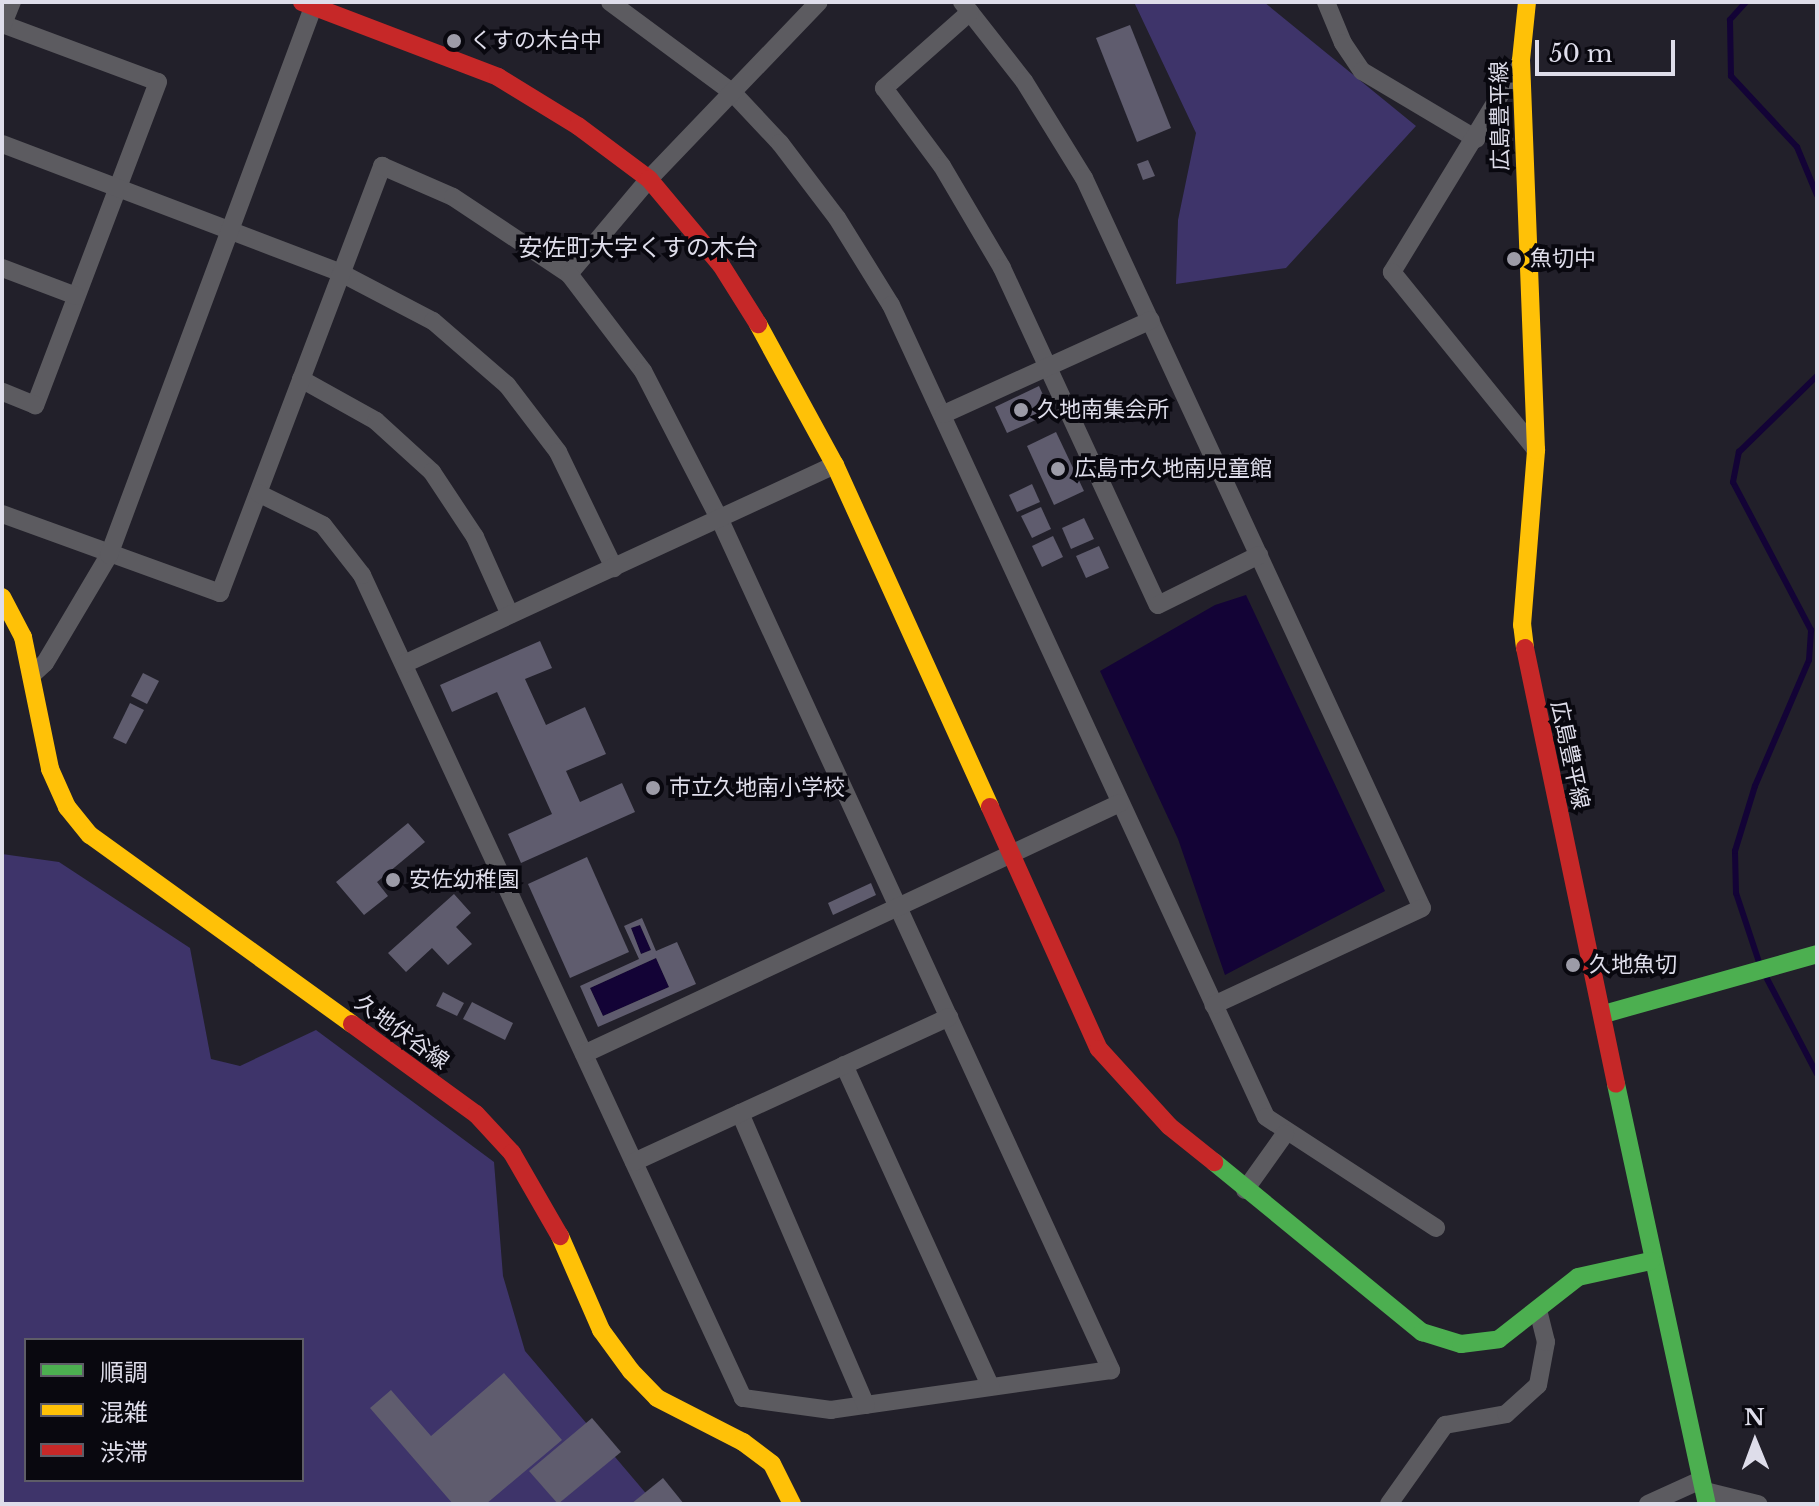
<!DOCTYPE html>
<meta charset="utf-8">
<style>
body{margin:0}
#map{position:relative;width:1819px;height:1506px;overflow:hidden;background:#22202a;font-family:"Libre Baskerville","Noto Sans JP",serif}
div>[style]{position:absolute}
.forest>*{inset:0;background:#3e346a}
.water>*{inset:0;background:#130336}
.stream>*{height:6px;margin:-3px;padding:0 3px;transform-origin:3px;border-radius:3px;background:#130336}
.building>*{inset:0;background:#5f5c6e}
.street>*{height:18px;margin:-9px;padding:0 9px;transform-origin:9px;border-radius:9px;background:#5c5b60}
.fast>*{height:18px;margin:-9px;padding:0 9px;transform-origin:9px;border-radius:9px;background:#4caf50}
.slow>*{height:18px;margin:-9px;padding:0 9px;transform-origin:9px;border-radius:9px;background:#ffc107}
.jam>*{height:18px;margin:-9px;padding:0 9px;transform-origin:9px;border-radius:9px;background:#c62828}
.dots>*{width:22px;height:22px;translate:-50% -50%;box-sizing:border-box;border:4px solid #09080f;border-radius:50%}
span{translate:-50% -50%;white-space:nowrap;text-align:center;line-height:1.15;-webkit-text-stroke:8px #09080f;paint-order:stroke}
.poi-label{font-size:22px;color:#deddea}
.left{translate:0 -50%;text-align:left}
.street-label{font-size:22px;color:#deddea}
.neighbourhood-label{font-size:24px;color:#deddea}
.frame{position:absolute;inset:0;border:4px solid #deddea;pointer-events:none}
.legend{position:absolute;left:24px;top:1338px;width:280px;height:144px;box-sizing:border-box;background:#09080f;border:2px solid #5e5d67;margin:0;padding:10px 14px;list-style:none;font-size:24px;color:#deddea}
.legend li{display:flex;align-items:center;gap:16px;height:40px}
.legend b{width:40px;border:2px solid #5e5d67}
.north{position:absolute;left:1715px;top:1402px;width:80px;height:80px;-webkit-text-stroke:6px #09080f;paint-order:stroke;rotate:359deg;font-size:22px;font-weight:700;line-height:32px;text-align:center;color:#deddea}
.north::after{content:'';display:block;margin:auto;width:28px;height:36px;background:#deddea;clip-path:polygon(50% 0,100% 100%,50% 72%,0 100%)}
.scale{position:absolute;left:1535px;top:40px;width:140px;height:36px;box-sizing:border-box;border:4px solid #deddea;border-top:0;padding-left:10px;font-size:24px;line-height:28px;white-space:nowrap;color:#deddea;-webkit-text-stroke:6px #09080f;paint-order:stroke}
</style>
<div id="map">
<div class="forest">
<i style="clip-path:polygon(1134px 2px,1264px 2px,1416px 126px,1286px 268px,1176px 284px,1178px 220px,1196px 133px)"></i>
<i style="clip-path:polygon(evenodd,2px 854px,59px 862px,190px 948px,211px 1059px,240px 1066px,316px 1030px,494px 1162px,503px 1276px,525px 1351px,655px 1504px,2px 1504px,2px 854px,26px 1340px,302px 1340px,302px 1480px,26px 1480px,26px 1340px)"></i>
</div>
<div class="water">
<i style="clip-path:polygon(1246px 595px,1385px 891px,1225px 975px,1178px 839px,1100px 671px,1215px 605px)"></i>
<i style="clip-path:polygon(640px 925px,651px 950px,641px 954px,631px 928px)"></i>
<i style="clip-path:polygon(656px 958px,669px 987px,603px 1016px,590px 988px)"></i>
</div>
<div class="stream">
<i style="left:1746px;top:2px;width:24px;rotate:132deg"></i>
<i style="left:1730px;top:20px;width:56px;rotate:89deg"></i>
<i style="left:1731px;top:76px;width:97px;rotate:47.1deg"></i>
<i style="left:1797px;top:147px;width:52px;rotate:67.4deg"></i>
<i style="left:1760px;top:965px;width:76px;rotate:-108.4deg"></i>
<i style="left:1736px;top:893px;width:42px;rotate:-91.4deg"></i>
<i style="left:1735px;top:851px;width:68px;rotate:-72.9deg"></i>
<i style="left:1755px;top:786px;width:137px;rotate:-66.8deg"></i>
<i style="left:1809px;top:660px;width:30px;rotate:-86deg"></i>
<i style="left:1811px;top:630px;width:167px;rotate:-117.8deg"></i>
<i style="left:1733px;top:482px;width:31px;rotate:-79deg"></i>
<i style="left:1739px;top:452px;width:109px;rotate:-44.3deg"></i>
<i style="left:1765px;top:975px;width:112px;rotate:62.3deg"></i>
</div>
<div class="building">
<i style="clip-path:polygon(1130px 25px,1171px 128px,1137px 142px,1096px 38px)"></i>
<i style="clip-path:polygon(1148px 160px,1155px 176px,1143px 180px,1137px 164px)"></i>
<i style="clip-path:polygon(1039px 386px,1051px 413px,1007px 433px,995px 407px)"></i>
<i style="clip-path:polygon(1056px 432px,1084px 491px,1054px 505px,1027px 446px)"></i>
<i style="clip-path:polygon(1032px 484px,1040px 502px,1017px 512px,1009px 495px)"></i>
<i style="clip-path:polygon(1041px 507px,1051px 529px,1032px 538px,1021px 516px)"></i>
<i style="clip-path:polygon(1084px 518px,1094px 539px,1071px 549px,1062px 528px)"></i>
<i style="clip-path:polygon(1053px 536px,1063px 557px,1042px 567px,1032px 546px)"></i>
<i style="clip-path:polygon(1099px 546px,1109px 568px,1086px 578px,1076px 556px)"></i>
<i style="clip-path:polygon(540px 641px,552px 668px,525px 679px,546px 725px,585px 707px,606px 754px,566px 771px,580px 802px,622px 783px,635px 812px,521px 863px,508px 834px,552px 814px,497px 692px,452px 712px,440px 685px)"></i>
<i style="clip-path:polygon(143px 673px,159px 681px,147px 704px,131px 696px)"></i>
<i style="clip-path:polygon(130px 703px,144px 710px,126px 744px,113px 738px)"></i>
<i style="clip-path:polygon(408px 823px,425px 842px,377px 882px,388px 896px,364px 915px,336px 882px)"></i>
<i style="clip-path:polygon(587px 857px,629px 952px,570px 978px,528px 884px)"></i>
<i style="clip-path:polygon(871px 883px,876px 895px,833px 915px,828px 903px)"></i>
<i style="clip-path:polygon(454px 894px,471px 913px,456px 927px,472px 944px,448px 965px,432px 948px,406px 972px,388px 953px)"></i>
<i style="clip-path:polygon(evenodd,642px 918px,656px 951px,677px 942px,696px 984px,598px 1027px,580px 986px,639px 959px,624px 926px,642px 918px,640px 925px,651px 950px,641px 954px,631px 928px,640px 925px,642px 918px,656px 958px,669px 987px,603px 1016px,590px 988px,656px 958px)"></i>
<i style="clip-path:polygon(443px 992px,464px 1003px,457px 1016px,436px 1006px)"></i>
<i style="clip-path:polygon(472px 1002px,513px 1023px,505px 1040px,463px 1019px)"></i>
<i style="clip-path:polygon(504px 1373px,562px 1440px,486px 1504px,453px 1504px,370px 1408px,391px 1390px,431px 1436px)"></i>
<i style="clip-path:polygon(592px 1418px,621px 1452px,558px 1504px,529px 1471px)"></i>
<i style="clip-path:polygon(663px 1478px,684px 1504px,631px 1504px)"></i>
</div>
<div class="street">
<i style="left:610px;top:2px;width:153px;rotate:36.5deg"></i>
<i style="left:733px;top:93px;width:69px;rotate:46.8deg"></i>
<i style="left:780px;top:143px;width:94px;rotate:52.8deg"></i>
<i style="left:837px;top:218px;width:102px;rotate:58.2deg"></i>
<i style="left:891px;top:305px;width:894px;rotate:65.21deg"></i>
<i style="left:1266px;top:1117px;width:203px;rotate:33.1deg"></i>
<i style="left:962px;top:2px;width:100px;rotate:51.9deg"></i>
<i style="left:1024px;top:81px;width:114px;rotate:58.3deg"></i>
<i style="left:1084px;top:178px;width:804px;rotate:65.16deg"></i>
<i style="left:1422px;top:908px;width:230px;rotate:155deg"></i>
<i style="left:1326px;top:2px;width:44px;rotate:67.5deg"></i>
<i style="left:1343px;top:43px;width:34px;rotate:56deg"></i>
<i style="left:1362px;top:71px;width:133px;rotate:30.8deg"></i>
<i style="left:970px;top:12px;width:115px;rotate:138.5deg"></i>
<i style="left:884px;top:88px;width:97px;rotate:53.4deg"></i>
<i style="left:942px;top:166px;width:118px;rotate:59.5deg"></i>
<i style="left:1002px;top:268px;width:371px;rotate:65.2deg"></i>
<i style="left:1158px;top:605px;width:113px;rotate:-26.3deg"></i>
<i style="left:2px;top:24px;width:166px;rotate:20.4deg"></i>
<i style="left:158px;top:82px;width:346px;rotate:110.8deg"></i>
<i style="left:35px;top:405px;width:35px;rotate:-158deg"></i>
<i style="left:3px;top:24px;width:24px;rotate:-68deg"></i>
<i style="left:1519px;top:64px;width:244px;rotate:121.4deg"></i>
<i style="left:1392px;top:272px;width:229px;rotate:51deg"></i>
<i style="left:2px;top:144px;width:363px;rotate:20.8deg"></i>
<i style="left:341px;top:273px;width:104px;rotate:27.6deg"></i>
<i style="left:433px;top:321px;width:98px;rotate:40.9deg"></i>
<i style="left:507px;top:385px;width:84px;rotate:52.7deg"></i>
<i style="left:558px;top:452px;width:129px;rotate:64.2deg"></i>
<i style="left:2px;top:268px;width:79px;rotate:20.7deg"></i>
<i style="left:569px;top:274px;width:124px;rotate:-49.9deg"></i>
<i style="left:649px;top:179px;width:245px;rotate:-46.2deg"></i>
<i style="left:301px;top:379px;width:86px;rotate:29.2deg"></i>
<i style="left:376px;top:421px;width:76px;rotate:42.3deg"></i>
<i style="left:432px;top:472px;width:78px;rotate:56.5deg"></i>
<i style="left:475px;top:537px;width:85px;rotate:65.8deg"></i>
<i style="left:944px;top:414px;width:227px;rotate:-24.4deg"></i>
<i style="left:2px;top:514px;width:232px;rotate:19.9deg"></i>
<i style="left:220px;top:593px;width:457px;rotate:-69.2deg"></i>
<i style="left:382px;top:166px;width:77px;rotate:23.6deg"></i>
<i style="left:453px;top:197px;width:139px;rotate:33.6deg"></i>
<i style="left:569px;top:274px;width:122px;rotate:52.7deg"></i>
<i style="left:643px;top:371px;width:168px;rotate:62.7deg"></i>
<i style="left:720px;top:520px;width:936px;rotate:65.3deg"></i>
<i style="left:1111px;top:1370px;width:283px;rotate:171.9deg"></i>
<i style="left:831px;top:1410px;width:89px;rotate:-172.2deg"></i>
<i style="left:743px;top:1398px;width:907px;rotate:-114.84deg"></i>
<i style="left:362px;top:575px;width:63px;rotate:-128deg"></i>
<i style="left:323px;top:525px;width:72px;rotate:-153.8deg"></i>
<i style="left:404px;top:664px;width:475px;rotate:-24.8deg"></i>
<i style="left:33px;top:674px;width:16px;rotate:-43deg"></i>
<i style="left:45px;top:663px;width:126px;rotate:-59.3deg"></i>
<i style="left:109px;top:555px;width:590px;rotate:-69.57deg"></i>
<i style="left:584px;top:1054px;width:592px;rotate:-25.09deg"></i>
<i style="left:844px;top:1065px;width:353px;rotate:65.5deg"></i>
<i style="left:740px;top:1113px;width:318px;rotate:66.7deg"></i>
<i style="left:634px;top:1162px;width:347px;rotate:-24.7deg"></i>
<i style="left:1245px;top:1190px;width:69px;rotate:-54.5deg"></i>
<i style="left:1705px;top:1491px;width:55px;rotate:13.8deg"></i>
<i style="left:1389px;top:1504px;width:97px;rotate:-54.7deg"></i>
<i style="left:1445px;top:1425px;width:62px;rotate:-10.2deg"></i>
<i style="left:1506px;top:1414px;width:43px;rotate:-42.2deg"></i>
<i style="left:1538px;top:1385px;width:44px;rotate:-79.5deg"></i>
<i style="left:1546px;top:1342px;width:33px;rotate:-104deg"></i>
<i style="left:1648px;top:1504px;width:58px;rotate:-24.4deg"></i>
</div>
<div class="fast">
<i style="left:1604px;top:1014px;width:221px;rotate:-15.7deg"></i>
<i style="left:1616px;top:1084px;width:430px;rotate:77.8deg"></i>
<i style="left:1214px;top:1162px;width:269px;rotate:39.3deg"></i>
<i style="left:1422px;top:1332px;width:41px;rotate:17.1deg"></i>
<i style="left:1461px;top:1344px;width:38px;rotate:-7deg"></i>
<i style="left:1499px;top:1339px;width:100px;rotate:-38.1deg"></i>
<i style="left:1578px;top:1277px;width:75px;rotate:-12.4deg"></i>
</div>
<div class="slow">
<i style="left:758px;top:324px;width:161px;rotate:61.4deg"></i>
<i style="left:835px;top:465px;width:375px;rotate:65.6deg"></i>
<i style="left:2px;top:597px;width:45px;rotate:62.3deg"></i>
<i style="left:23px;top:637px;width:135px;rotate:78.4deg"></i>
<i style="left:50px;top:769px;width:42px;rotate:65.9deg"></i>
<i style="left:67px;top:807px;width:36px;rotate:51deg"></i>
<i style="left:90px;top:835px;width:323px;rotate:35.8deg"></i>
<i style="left:1525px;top:648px;width:23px;rotate:-97deg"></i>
<i style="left:1522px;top:625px;width:176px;rotate:-85.4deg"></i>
<i style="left:1536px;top:450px;width:390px;rotate:-92.2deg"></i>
<i style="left:1521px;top:60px;width:58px;rotate:-84.1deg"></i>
<i style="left:560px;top:1236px;width:103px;rotate:66.4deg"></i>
<i style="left:601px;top:1330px;width:51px;rotate:53.8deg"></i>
<i style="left:631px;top:1371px;width:37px;rotate:46deg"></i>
<i style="left:657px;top:1398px;width:97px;rotate:27.1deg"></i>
<i style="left:743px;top:1442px;width:36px;rotate:37deg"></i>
<i style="left:772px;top:1464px;width:45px;rotate:63.4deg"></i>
</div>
<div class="jam">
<i style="left:302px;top:2px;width:210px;rotate:20.9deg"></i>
<i style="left:498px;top:77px;width:94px;rotate:31.5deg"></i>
<i style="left:578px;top:126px;width:89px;rotate:36.7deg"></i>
<i style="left:649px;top:179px;width:112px;rotate:50.1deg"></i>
<i style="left:721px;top:265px;width:70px;rotate:57.9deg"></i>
<i style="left:1525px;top:648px;width:445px;rotate:78.2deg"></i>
<i style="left:990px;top:807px;width:265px;rotate:65.8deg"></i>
<i style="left:1099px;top:1049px;width:104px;rotate:47.7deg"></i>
<i style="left:1169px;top:1126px;width:58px;rotate:38.7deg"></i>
<i style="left:352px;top:1024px;width:153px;rotate:36deg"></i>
<i style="left:476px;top:1114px;width:53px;rotate:47.3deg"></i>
<i style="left:512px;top:1153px;width:96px;rotate:60deg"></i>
</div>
<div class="dots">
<i style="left:454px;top:41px;background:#9c9ba7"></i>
<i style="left:1514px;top:259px;background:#9c9ba7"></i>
<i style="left:1021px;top:410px;background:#9c9ba7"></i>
<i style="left:1058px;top:469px;background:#9c9ba7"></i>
<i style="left:653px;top:788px;background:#9c9ba7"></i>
<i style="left:393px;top:880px;background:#9c9ba7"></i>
<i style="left:1573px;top:965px;background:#9c9ba7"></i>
</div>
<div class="poi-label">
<span class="left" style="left:470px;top:41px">くすの木台中</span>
<span class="left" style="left:1530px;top:259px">魚切中</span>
<span class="left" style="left:1037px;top:410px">久地南集会所</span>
<span class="left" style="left:1074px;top:469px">広島市久地南児童館</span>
<span class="left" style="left:669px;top:788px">市立久地南小学校</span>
<span class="left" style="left:409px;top:880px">安佐幼稚園</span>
<span class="left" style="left:1589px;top:965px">久地魚切</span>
</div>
<div class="street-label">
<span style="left:1500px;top:116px;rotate:-91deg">広島豊平線</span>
<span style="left:1570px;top:755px;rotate:78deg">広島豊平線</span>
<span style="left:402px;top:1032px;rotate:36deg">久地伏谷線</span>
</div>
<div class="neighbourhood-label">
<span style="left:638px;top:248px">安佐町大字くすの木台</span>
</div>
<div class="frame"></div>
<ul class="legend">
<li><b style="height:10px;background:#4caf50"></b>順調</li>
<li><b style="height:10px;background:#ffc107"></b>混雑</li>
<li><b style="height:10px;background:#c62828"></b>渋滞</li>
</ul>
<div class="north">N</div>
<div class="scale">50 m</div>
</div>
